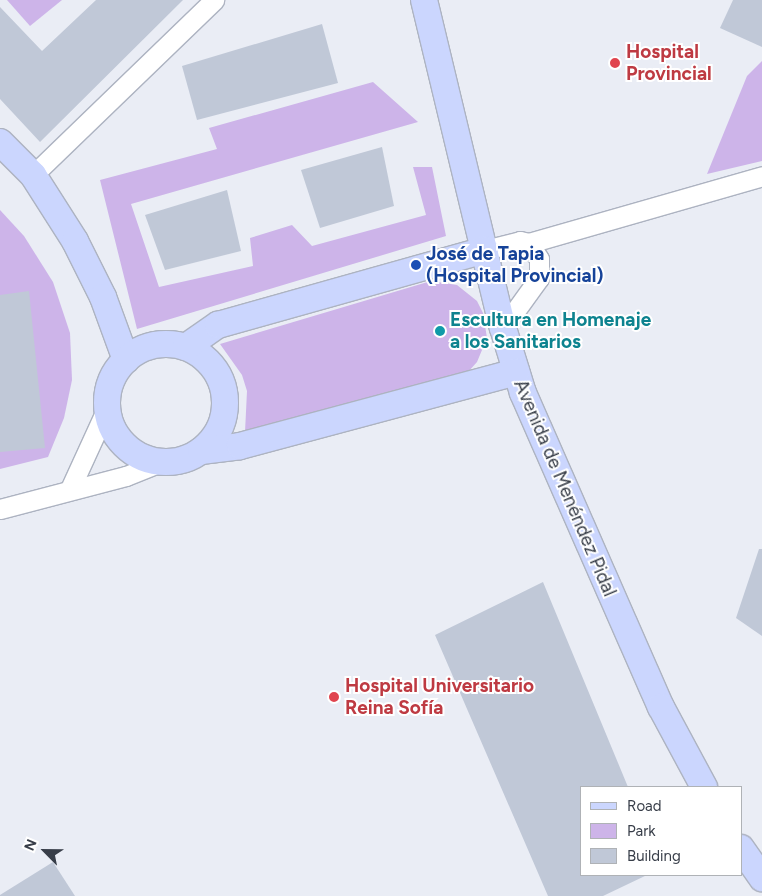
<!DOCTYPE html>
<meta charset="utf-8">
<style>
body{margin:0}
#map{position:relative;width:762px;height:896px;overflow:hidden;background:#eaedf5;font-family:Figtree,sans-serif}
div>[style]{position:absolute}
.green>*{inset:0;background:#cdb4e9}
.building>*{inset:0;background:#c0c8d7}
.roads{filter:drop-shadow(1px 0 #adb3c1) drop-shadow(-1px 0 #adb3c1) drop-shadow(0 1px #adb3c1) drop-shadow(0 -1px #adb3c1)}
.street>*{height:19px;margin:-9.5px;padding:0 9.5px;transform-origin:9.5px;border-radius:9.5px;background:#fff}
.secondary>*{height:26px;margin:-13px;padding:0 13px;transform-origin:13px;border-radius:13px;background:#cbd6fe}
.secondary>.ring{margin:-13px;padding:0;box-sizing:content-box;background:none;border:26px solid #cbd6fe;border-radius:50%}
.dots>*{width:14px;height:14px;translate:-50% -50%;box-sizing:border-box;border:2px solid #fff;border-radius:50%}
span{translate:-50% -50%;white-space:nowrap;text-align:center;line-height:1.15;-webkit-text-stroke:4px #fff;paint-order:stroke}
.health-label{font-size:19px;color:#be3a42;font-weight:700}
.left{translate:0 -50%;text-align:left}
.transit-label{font-size:19px;color:#164399;font-weight:700}
.culture-label{font-size:19px;color:#0d838f;font-weight:700}
.street-label{font-size:19px;color:#383e49}
.legend{position:absolute;left:580px;top:786px;width:162px;height:90px;box-sizing:border-box;background:#fff;border:1px solid #afb2b6;margin:0;padding:6px 9px;list-style:none;font-size:15px;color:#383e49}
.legend li{display:flex;align-items:center;gap:10px;height:25px}
.legend b{width:25px;border:1px solid #afb2b6}
.north{position:absolute;left:20px;top:826px;width:50px;height:50px;-webkit-text-stroke:4px #fff;paint-order:stroke;rotate:293deg;font-size:14px;font-weight:700;line-height:20px;text-align:center;color:#383e49}
.north::after{content:'';display:block;margin:auto;width:18px;height:22px;background:#383e49;clip-path:polygon(50% 0,100% 100%,50% 72%,0 100%)}
</style>
<div id="map">
<div class="green">
<i style="clip-path:polygon(7px 0,62px 0,30px 26px)"></i>
<i style="clip-path:polygon(762px 61px,762px 161px,707px 174px,747px 76px)"></i>
<i style="clip-path:polygon(373px 82px,418px 122px,131px 204px,159px 287px,253px 266px,250px 238px,292px 225px,312px 246px,426px 215px,413px 167px,432px 167px,446px 236px,137px 329px,100px 180px,217px 149px,209px 128px)"></i>
<i style="clip-path:polygon(0 210px,24px 236px,53px 282px,70px 333px,72px 380px,64px 418px,48px 457px,0 469px)"></i>
<i style="clip-path:polygon(431px 281px,457px 285px,477px 301px,483px 313px,487px 338px,477px 362px,468px 372px,245px 432px,247px 391px,242px 375px,220px 344px)"></i>
</div>
<div class="building">
<i style="clip-path:polygon(96px 0,183px 0,40px 142px,0 99px,0 7px,42px 51px)"></i>
<i style="clip-path:polygon(733px 0,762px 0,762px 47px,720px 28px)"></i>
<i style="clip-path:polygon(322px 24px,338px 83px,197px 120px,182px 66px)"></i>
<i style="clip-path:polygon(382px 147px,394px 206px,320px 228px,301px 170px)"></i>
<i style="clip-path:polygon(227px 190px,241px 251px,165px 270px,145px 215px)"></i>
<i style="clip-path:polygon(29px 291px,45px 448px,0 452px,0 295px)"></i>
<i style="clip-path:polygon(759px 549px,762px 549px,762px 636px,736px 618px)"></i>
<i style="clip-path:polygon(543px 582px,628px 787px,581px 787px,581px 875px,647px 875px,603px 896px,548px 896px,435px 635px)"></i>
<i style="clip-path:polygon(53px 862px,75px 896px,0 896px,0 895px)"></i>
</div>
<div class="roads">
<div class="street">
<i style="left:33px;top:175px;width:252px;rotate:-44deg"></i>
<i style="left:529px;top:243px;width:242px;rotate:-16deg"></i>
<i style="left:485px;top:250px;width:36px;rotate:-14deg"></i>
<i style="left:520px;top:241px;width:9px;rotate:13deg"></i>
<i style="left:529px;top:243px;width:19px;rotate:58deg"></i>
<i style="left:539px;top:259px;width:19px;rotate:90deg"></i>
<i style="left:539px;top:278px;width:62px;rotate:125.8deg"></i>
<i style="left:70px;top:489px;width:89px;rotate:-65.4deg"></i>
<i style="left:0;top:509px;width:130px;rotate:-14.7deg"></i>
<i style="left:126px;top:476px;width:37px;rotate:-22deg"></i>
</div>
<div class="secondary">
<i style="left:424px;top:0;width:337px;rotate:76.5deg"></i>
<i style="left:503px;top:328px;width:68px;rotate:72.9deg"></i>
<i style="left:523px;top:393px;width:343px;rotate:66.3deg"></i>
<i style="left:661px;top:707px;width:91px;rotate:61.7deg"></i>
<i style="left:0;top:142px;width:47px;rotate:45deg"></i>
<i style="left:33px;top:175px;width:78px;rotate:57.5deg"></i>
<i style="left:75px;top:241px;width:63px;rotate:63.4deg"></i>
<i style="left:103px;top:297px;width:67px;rotate:69.9deg"></i>
<i class="ring" style="left:107px;top:344px;width:92px;height:92px"></i>
<i style="left:186px;top:347px;width:39px;rotate:-35deg"></i>
<i style="left:218px;top:325px;width:277px;rotate:-15.7deg"></i>
<i style="left:201px;top:451px;width:39px;rotate:-7deg"></i>
<i style="left:240px;top:446px;width:286px;rotate:-15deg"></i>
<i style="left:741px;top:848px;width:37px;rotate:55deg"></i>
</div>
</div>
<div class="dots">
<i style="left:615px;top:63px;background:#e0444e"></i>
<i style="left:416px;top:265px;background:#1a4fb4"></i>
<i style="left:440px;top:331px;background:#0f9aa8"></i>
<i style="left:334px;top:697px;background:#e0444e"></i>
</div>
<div class="health-label">
<span class="left" style="left:626px;top:63px">Hospital<br>Provincial</span>
<span class="left" style="left:345px;top:697px">Hospital Universitario<br>Reina Sofía</span>
</div>
<div class="transit-label">
<span class="left" style="left:426px;top:265px">José de Tapia<br>(Hospital Provincial)</span>
</div>
<div class="culture-label">
<span class="left" style="left:450px;top:331px">Escultura en Homenaje<br>a los Sanitarios</span>
</div>
<div class="street-label">
<span style="left:565px;top:488px;rotate:67deg">Avenida de Menéndez Pidal</span>
</div>
<ul class="legend">
<li><b style="height:6px;background:#cbd6fe"></b>Road</li>
<li><b style="height:14px;background:#cdb4e9"></b>Park</li>
<li><b style="height:14px;background:#c0c8d7"></b>Building</li>
</ul>
<div class="north">N</div>
</div>
